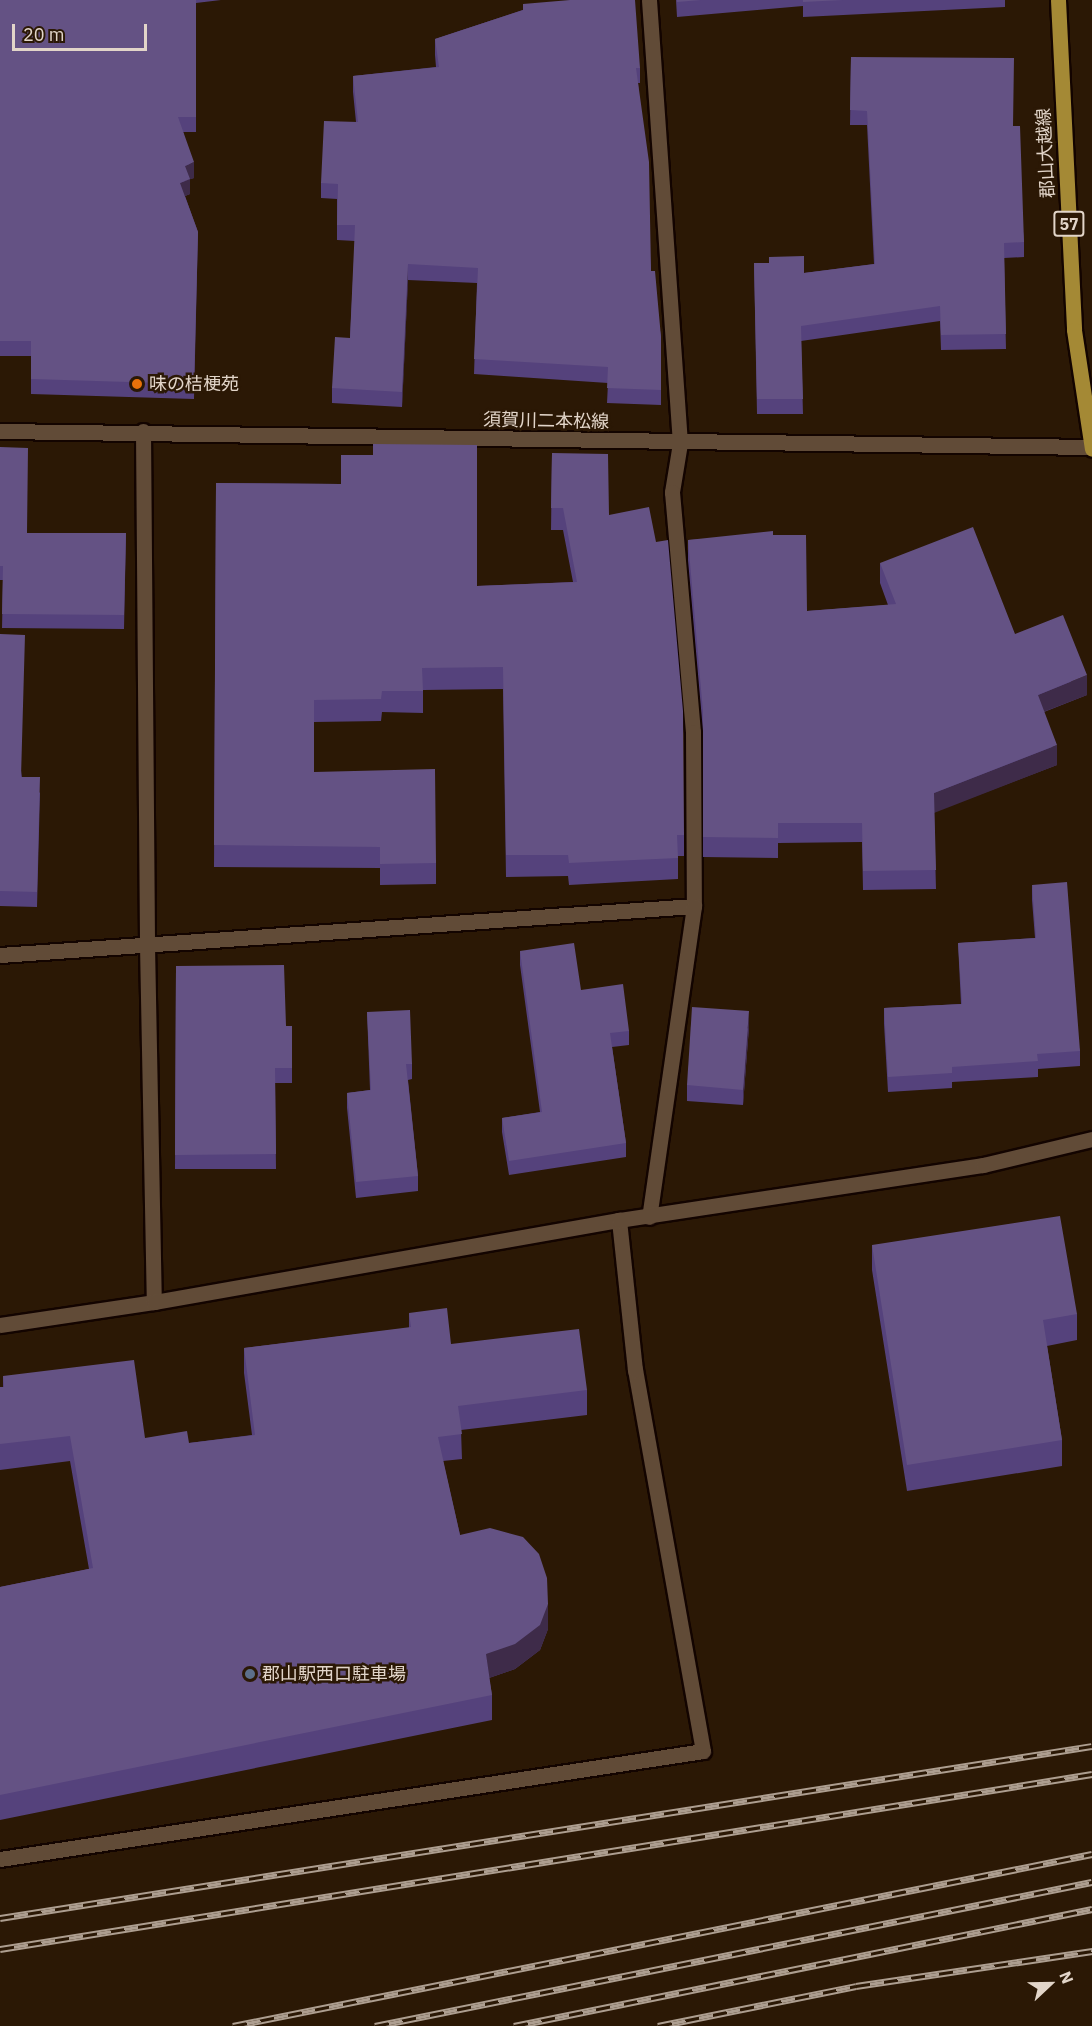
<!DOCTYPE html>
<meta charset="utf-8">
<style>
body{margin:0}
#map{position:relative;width:1092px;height:2026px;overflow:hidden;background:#2b1805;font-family:"IBM Plex Sans","Noto Sans JP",sans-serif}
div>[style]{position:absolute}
.roads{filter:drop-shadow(2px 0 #130400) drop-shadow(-2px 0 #130400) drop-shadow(0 2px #130400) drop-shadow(0 -2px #130400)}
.service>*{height:15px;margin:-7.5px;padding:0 7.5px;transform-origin:7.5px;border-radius:7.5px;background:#614b37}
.minor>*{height:15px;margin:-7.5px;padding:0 7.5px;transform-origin:7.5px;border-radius:7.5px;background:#614b37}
.tertiary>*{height:15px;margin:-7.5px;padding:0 7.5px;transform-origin:7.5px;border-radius:7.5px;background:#614b37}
.secondary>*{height:15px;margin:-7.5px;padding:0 7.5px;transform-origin:7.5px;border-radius:7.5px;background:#614b37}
.primary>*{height:15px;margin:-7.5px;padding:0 7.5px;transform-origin:7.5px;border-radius:7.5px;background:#a48935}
.rail>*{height:7px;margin-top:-3.5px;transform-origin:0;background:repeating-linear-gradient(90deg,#2b1805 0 14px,#ad9e90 0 28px);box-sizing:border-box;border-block:2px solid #ad9e90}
.wall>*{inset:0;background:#55427c}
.shaded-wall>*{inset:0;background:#3e2b49}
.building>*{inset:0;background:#645284}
.dots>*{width:16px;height:16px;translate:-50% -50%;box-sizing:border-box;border:3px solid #2b1805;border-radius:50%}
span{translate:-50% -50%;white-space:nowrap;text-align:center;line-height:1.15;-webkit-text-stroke:5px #2b1805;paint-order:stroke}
.shield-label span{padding:2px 4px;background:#2b1805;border:2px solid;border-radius:4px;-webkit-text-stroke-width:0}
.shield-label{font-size:16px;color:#e2d5c9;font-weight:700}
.street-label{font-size:18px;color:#e2d5c9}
.poi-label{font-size:18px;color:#e2d5c9}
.left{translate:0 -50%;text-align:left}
.north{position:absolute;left:1020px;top:1954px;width:60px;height:60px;-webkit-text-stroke:4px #2b1805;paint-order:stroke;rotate:68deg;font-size:16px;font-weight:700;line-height:24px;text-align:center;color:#e2d5c9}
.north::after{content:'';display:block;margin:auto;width:21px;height:27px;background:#e2d5c9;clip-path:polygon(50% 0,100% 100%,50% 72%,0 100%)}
.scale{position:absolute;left:12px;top:24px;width:135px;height:27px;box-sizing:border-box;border:3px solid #e2d5c9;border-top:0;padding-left:8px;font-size:18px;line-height:21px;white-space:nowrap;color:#e2d5c9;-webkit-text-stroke:4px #2b1805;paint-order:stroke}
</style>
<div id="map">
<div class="roads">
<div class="service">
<i style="left:0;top:1859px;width:711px;rotate:-8.73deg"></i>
<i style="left:703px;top:1751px;width:387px;rotate:-100.1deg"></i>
<i style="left:635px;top:1370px;width:151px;rotate:-96.1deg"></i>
</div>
<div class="minor">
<i style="left:649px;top:0;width:444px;rotate:86deg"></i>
<i style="left:680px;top:443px;width:50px;rotate:99.3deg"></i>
<i style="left:672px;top:492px;width:241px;rotate:85deg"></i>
<i style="left:693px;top:732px;width:174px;rotate:89.7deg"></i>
<i style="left:143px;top:431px;width:514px;rotate:89.55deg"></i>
<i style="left:147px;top:945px;width:357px;rotate:88.9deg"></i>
<i style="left:0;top:955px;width:696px;rotate:-4.04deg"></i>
<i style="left:694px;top:906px;width:314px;rotate:98.2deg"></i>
</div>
<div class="tertiary">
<i style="left:0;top:1325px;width:156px;rotate:-8.5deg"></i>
<i style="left:154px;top:1302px;width:472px;rotate:-10deg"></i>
<i style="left:619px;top:1220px;width:368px;rotate:-8.6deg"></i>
<i style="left:983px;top:1165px;width:112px;rotate:-13.4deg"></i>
</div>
<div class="secondary">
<i style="left:0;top:431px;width:1092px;rotate:0.84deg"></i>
</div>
<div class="primary">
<i style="left:1058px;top:0;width:330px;rotate:87.2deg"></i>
<i style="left:1074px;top:330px;width:120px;rotate:81.4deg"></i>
</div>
</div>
<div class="rail">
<i style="left:0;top:1918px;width:1105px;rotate:-8.95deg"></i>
<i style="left:0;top:1949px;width:1106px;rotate:-9.1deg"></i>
<i style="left:233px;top:2026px;width:876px;rotate:-11.32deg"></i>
<i style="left:375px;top:2026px;width:731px;rotate:-11.36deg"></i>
<i style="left:514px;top:2026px;width:590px;rotate:-11.44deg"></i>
<i style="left:658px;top:2026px;width:202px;rotate:-11.4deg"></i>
<i style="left:856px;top:1986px;width:239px;rotate:-8.4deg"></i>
</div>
<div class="wall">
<i style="clip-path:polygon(0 0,221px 0,196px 3px,196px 132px,183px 132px,194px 178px,190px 179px,190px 194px,185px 196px,198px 232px,194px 399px,31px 394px,31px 356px,0 356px)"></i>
<i style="clip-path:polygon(676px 0,1005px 0,1005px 7px,803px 17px,803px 6px,677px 17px)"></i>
<i style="clip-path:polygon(523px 4px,640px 68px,640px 83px,638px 83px,651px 271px,661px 337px,661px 405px,607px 403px,608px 383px,474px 374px,477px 283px,408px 280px,402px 407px,332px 403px,332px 388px,350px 338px,355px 241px,337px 240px,337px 199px,321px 198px,321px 183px,356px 122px,353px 92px,353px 76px,436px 67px,435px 55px,435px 39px,523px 10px)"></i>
<i style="clip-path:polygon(851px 57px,1013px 126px,1024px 242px,1024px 257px,1004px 258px,1006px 349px,941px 350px,940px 321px,801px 341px,803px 414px,757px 414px,754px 263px,804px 273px,874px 264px,867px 125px,850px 125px)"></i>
<i style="clip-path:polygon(0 447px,27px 533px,126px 533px,124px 629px,2px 628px,3px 580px,0 580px)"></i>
<i style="clip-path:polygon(552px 453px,609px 515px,684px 835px,684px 856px,678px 856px,678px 879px,569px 885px,568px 876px,506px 877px,503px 689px,423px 690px,423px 713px,382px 712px,381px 721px,314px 722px,314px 772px,436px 863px,436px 884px,380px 885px,380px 868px,214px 867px,216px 483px,341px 484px,477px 586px,573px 582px,563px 530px,551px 530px)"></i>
<i style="clip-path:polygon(773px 535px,807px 611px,888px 605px,880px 583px,880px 563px,1015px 634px,1087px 695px,1044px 712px,1057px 765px,934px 812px,936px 889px,863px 890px,862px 842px,778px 843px,778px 858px,703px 857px,703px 731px,688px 560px,688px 540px)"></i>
<i style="clip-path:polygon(0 634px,22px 777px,40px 793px,37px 907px,0 906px)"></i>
<i style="clip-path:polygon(1032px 885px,1080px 1051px,1080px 1066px,1038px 1069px,1038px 1077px,952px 1082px,952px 1088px,888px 1092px,884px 1024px,884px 1008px,961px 1004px,958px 943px,1035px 938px,1032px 900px)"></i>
<i style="clip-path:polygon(520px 951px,581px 990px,629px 1031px,629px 1045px,612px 1047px,626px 1143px,626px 1157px,509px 1175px,502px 1132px,502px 1118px,540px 1112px,520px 965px)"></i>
<i style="clip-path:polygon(176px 966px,286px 1026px,292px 1026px,292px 1083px,275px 1083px,276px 1169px,175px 1169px)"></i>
<i style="clip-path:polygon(367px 1012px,412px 1064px,412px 1079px,408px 1080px,418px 1176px,418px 1191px,356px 1198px,347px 1108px,347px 1093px,370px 1090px)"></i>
<i style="clip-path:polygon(749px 1027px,743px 1105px,687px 1101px,687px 1085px)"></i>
<i style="clip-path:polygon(872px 1245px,1077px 1314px,1077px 1340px,1047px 1346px,1062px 1440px,1062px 1466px,907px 1491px,872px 1270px)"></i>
<i style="clip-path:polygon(409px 1313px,451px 1344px,587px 1390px,587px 1415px,461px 1430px,462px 1459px,443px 1461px,460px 1535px,548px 1629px,540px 1650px,515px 1669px,489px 1678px,492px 1695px,492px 1720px,0 1820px,0 1587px,89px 1569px,70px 1461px,0 1470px,0 1387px,3px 1387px,3px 1376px,145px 1438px,189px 1443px,252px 1435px,244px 1373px,244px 1348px,409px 1328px)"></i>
</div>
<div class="shaded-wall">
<i style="clip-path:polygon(194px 162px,194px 178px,185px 181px,185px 166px)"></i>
<i style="clip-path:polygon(190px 179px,190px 194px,180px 198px,180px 183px)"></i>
<i style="clip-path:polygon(408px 264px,408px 280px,402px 407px,402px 392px)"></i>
<i style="clip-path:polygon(1087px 675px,1087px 695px,1038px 714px,1038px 695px)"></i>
<i style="clip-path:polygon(1057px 745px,1057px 765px,934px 813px,934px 793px)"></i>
<i style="clip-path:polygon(749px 1011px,749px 1027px,743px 1105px,743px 1090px)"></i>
<i style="clip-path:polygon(548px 1604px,548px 1629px,540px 1650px,515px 1669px,486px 1679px,486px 1654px)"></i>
</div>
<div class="building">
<i style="clip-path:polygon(0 0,196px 0,196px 117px,178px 117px,194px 162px,185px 166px,190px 179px,180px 183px,198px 232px,194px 384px,31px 379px,31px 341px,0 341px)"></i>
<i style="clip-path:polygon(570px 0,635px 0,640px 68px,636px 68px,649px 162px,651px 271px,655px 271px,661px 337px,661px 390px,607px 388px,608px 367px,474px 359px,478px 268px,408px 264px,402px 392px,332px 388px,335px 337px,350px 338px,355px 225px,337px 225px,338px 184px,321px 183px,324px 121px,358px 122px,353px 76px,439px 67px,435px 39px,523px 10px,523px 4px)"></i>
<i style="clip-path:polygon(677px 0,701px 0,677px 2px)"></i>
<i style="clip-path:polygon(803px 0,843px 0,803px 2px)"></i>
<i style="clip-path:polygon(851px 57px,1014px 58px,1013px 126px,1020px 126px,1024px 242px,1004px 243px,1006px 334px,941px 335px,940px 306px,801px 326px,803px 399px,757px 399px,754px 263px,769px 263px,769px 257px,804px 256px,804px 273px,875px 264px,867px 111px,850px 110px)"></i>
<i style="clip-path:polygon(373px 444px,477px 445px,477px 586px,577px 582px,563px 508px,551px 508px,552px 453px,608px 454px,609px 515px,649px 507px,656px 542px,668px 540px,683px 711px,684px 835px,677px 835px,678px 858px,569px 863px,568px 855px,506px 855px,503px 667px,422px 668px,423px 691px,382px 691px,381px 699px,314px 700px,314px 772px,435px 769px,436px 863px,380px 864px,380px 847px,214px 845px,216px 483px,341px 484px,341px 455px,373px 455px)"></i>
<i style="clip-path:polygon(0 447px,28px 448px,27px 533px,126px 533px,124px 615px,2px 614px,3px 566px,0 566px)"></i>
<i style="clip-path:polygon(973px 527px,1015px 634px,1063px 615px,1087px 675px,1038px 695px,1057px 745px,934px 793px,936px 870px,863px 871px,862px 823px,778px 823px,778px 838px,703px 837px,703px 712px,688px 540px,773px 531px,773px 535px,806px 535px,807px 611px,896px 604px,880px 563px)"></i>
<i style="clip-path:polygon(0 634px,25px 635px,21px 777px,40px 777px,37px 892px,0 891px)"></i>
<i style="clip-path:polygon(1067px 882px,1080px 1051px,1037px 1054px,1038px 1061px,952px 1067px,952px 1073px,888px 1077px,884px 1008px,962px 1004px,958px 943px,1036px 938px,1032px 885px)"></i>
<i style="clip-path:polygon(574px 943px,581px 990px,623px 984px,629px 1031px,610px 1033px,626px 1143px,509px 1161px,502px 1118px,542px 1112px,520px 951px)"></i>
<i style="clip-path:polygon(284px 965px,286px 1026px,292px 1026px,292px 1068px,275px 1068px,276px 1154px,175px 1155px,176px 966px)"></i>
<i style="clip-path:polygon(692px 1007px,749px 1011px,743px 1090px,687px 1085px)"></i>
<i style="clip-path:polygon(410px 1010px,412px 1064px,406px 1064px,418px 1176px,356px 1182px,347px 1093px,371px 1090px,367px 1012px)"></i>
<i style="clip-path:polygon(1060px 1216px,1077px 1314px,1043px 1320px,1062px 1440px,907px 1465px,872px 1245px)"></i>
<i style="clip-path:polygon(447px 1308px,451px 1344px,579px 1329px,587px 1390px,458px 1406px,462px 1434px,438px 1437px,460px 1535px,490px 1528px,523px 1537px,539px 1554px,547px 1578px,548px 1604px,540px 1625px,515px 1644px,486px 1654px,492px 1695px,0 1795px,0 1587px,93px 1568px,70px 1436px,0 1444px,0 1387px,4px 1387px,3px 1376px,134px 1360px,145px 1438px,187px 1431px,189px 1443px,255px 1435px,244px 1348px,411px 1327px,409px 1313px)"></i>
</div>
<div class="dots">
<i style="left:137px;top:384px;background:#e8710a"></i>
<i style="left:250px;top:1674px;background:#5c6f8a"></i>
</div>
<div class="shield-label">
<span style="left:1069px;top:224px">57</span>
</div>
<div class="street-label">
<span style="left:1046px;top:153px;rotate:-93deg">郡山大越線</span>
<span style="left:546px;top:421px;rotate:1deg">須賀川二本松線</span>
</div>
<div class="poi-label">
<span class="left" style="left:149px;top:384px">味の桔梗苑</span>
<span class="left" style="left:262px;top:1674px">郡山駅西口駐車場</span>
</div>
<div class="north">N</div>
<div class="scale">20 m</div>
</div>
